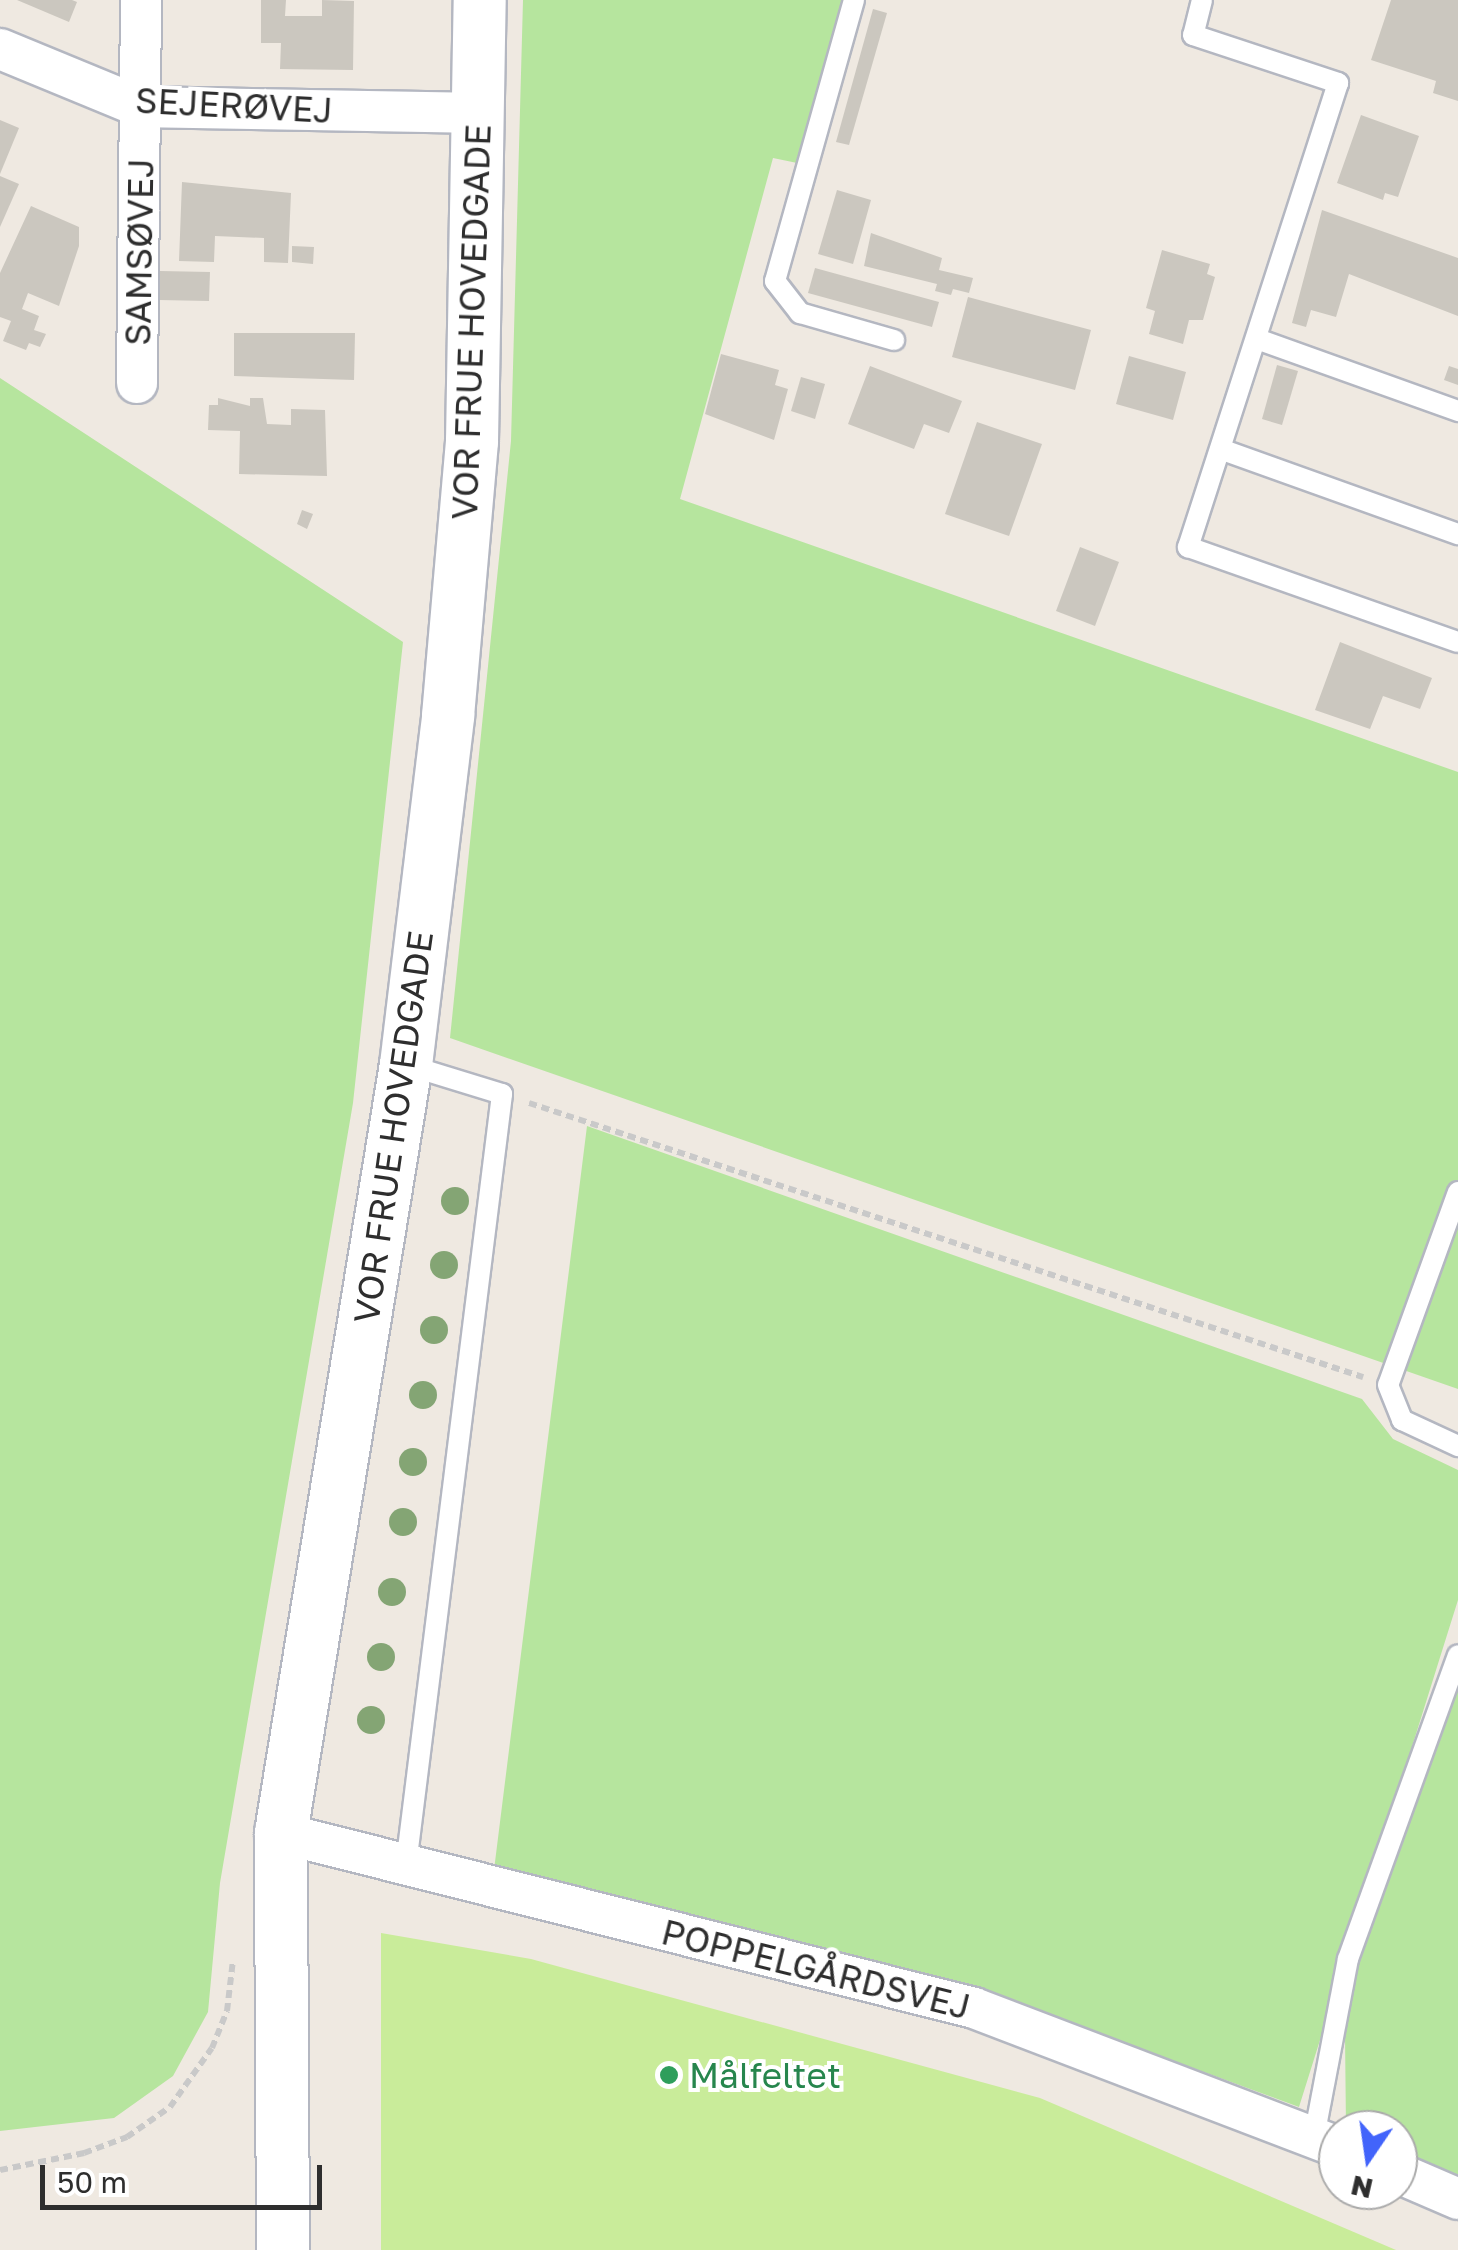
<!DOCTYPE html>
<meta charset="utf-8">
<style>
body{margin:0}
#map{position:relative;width:1458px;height:2250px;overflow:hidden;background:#efe9e1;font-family:"Golos Text",sans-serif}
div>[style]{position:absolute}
.green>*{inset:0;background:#b6e59e}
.pitch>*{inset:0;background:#c9ec9a}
.building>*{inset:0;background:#cbc7bf}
.path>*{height:6px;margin-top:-3px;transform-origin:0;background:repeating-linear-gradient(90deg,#c9c9c9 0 8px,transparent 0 13px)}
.roads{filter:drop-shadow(2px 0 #b4b7c1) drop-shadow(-2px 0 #b4b7c1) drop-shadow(0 2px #b4b7c1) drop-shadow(0 -2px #b4b7c1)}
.service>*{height:20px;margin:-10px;padding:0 10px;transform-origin:10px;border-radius:10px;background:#fff}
.minor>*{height:40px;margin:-20px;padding:0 20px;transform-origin:20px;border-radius:20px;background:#fff}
.tertiary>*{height:52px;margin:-26px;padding:0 26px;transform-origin:26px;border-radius:26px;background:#fff}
.trees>*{width:28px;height:28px;margin:-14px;border-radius:50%;background:#84a574}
.dots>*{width:28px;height:28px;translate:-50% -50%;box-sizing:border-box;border:5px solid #fff;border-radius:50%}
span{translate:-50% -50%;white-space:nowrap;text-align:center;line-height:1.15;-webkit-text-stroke:8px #fff;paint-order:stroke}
.street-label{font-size:35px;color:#2e2e2e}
.leisure-label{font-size:35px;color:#27864d}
.left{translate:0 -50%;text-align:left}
.north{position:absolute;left:1318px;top:2110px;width:100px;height:100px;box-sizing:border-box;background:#fff;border:2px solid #ababab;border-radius:50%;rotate:193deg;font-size:28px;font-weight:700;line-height:40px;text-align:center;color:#2e2e2e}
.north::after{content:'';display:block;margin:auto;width:35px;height:45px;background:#4264fb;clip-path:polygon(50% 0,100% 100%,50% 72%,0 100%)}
.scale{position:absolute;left:40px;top:2165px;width:282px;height:45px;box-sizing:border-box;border:5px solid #2e2e2e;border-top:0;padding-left:12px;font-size:30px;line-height:35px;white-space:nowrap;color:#2e2e2e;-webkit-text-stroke:8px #fff;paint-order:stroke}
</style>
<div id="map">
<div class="green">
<i style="clip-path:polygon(523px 0,848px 0,802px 164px,773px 158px,680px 499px,1458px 772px,1458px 1389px,450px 1038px,511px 441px)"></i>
<i style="clip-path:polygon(0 378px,403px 642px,353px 1103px,220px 1883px,208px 2012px,173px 2076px,114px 2118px,0 2131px)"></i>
<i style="clip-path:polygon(587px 1126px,1362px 1399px,1393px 1439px,1458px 1470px,1458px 1600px,1299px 2107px,980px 1990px,494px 1870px)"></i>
<i style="clip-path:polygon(1458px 1686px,1458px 2183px,1398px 2154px,1398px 2130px,1346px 2129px,1345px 2035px,1359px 1961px)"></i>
</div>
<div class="pitch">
<i style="clip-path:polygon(381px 1933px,531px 1959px,1040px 2098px,1396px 2250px,381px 2250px)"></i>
</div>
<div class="building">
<i style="clip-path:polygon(17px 0,72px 0,77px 2px,69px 22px)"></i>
<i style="clip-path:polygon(261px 0,286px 0,285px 16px,322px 16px,322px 0,354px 1px,353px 70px,280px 69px,281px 43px,261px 43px)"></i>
<i style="clip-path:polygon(1391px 0,1458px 0,1458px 101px,1433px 93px,1436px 81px,1371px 60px)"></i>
<i style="clip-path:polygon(873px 9px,887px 13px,849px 145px,836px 142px)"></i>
<i style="clip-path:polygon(1361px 115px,1419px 136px,1398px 197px,1385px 193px,1383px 200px,1337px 183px)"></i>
<i style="clip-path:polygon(0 120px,19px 128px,0 174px)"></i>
<i style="clip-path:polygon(0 176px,19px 184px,0 227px)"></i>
<i style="clip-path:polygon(182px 182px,291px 193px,288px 263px,264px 262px,264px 238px,215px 236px,214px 262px,179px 261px)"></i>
<i style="clip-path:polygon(837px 190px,871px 200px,853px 264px,818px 254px)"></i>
<i style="clip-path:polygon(31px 206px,79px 227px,79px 246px,59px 306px,28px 293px,22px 309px,39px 316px,34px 330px,46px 334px,40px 347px,29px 343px,26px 350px,3px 341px,11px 321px,0 317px,0 273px)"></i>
<i style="clip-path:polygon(1322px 210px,1458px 258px,1458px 316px,1349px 274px,1336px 317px,1311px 310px,1306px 327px,1292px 323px)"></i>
<i style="clip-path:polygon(871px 233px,942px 258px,939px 270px,973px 278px,969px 293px,953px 289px,951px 295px,935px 291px,937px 284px,864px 266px)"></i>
<i style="clip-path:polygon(292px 246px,314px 247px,313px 264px,292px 262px)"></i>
<i style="clip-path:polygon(1162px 250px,1210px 264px,1207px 274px,1215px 277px,1203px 320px,1189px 320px,1183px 344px,1149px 334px,1155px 311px,1146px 308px)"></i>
<i style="clip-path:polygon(815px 268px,939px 302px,932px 327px,808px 293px)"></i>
<i style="clip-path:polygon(160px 271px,210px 272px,209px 301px,159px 300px)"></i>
<i style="clip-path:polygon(968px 297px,1091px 330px,1075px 390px,952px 357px)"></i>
<i style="clip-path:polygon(234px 333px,355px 333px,354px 380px,234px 376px)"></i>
<i style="clip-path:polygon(721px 354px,779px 370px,775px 385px,788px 389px,774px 440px,705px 414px)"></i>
<i style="clip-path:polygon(1129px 356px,1186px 372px,1173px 420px,1116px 404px)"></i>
<i style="clip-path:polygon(1277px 365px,1298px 371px,1282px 425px,1262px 419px)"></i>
<i style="clip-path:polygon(870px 366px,962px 401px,949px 433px,924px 424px,914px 449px,848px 424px)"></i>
<i style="clip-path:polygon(1449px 366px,1458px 369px,1458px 385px,1444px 380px)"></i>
<i style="clip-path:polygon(801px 377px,825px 384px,815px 419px,791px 411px)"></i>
<i style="clip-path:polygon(218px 398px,250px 406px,250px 398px,263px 398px,267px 424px,291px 425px,291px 409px,325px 410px,327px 476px,239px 474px,240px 431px,208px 430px,209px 405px,218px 405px)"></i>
<i style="clip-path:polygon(977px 422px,1042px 444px,1009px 536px,945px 514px)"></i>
<i style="clip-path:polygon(302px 510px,313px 514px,307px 529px,297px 524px)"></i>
<i style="clip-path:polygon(1080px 547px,1119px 562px,1095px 626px,1056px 611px)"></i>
<i style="clip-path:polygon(1340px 642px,1432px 678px,1420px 709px,1383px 696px,1370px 729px,1315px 710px)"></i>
</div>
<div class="path">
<i style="left:529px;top:1103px;width:878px;rotate:18.19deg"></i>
<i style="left:0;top:2170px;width:86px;rotate:-11.4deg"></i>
<i style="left:84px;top:2153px;width:46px;rotate:-20.4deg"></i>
<i style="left:127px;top:2137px;width:52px;rotate:-34.9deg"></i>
<i style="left:170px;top:2107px;width:72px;rotate:-54.6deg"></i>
<i style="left:212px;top:2048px;width:40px;rotate:-68deg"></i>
<i style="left:227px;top:2011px;width:51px;rotate:-83.3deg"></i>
</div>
<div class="roads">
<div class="service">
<i style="left:854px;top:0;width:292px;rotate:105.7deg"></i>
<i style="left:775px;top:281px;width:41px;rotate:52deg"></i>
<i style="left:800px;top:313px;width:98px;rotate:16deg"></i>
<i style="left:1202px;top:0;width:36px;rotate:104deg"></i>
<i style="left:1193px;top:35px;width:153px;rotate:18.3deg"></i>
<i style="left:1338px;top:83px;width:488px;rotate:107.9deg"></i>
<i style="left:1188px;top:547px;width:286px;rotate:19.4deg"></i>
<i style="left:1257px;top:339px;width:214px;rotate:19.7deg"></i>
<i style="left:1223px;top:450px;width:250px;rotate:19.7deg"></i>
<i style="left:1458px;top:1192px;width:205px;rotate:109.9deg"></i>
<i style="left:1388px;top:1385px;width:38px;rotate:68deg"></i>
<i style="left:1402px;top:1420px;width:62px;rotate:24.9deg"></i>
<i style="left:406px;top:1865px;width:777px;rotate:-82.9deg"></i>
<i style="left:502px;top:1094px;width:98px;rotate:-162.9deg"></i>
<i style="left:1314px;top:2137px;width:181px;rotate:-79.2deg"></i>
<i style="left:1348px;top:1959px;width:323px;rotate:-70.1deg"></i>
</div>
<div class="minor">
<i style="left:0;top:49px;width:152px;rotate:22.4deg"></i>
<i style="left:141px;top:107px;width:337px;rotate:1deg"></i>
<i style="left:137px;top:383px;width:383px;rotate:-89.4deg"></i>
<i style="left:281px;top:1833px;width:715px;rotate:14.17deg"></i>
<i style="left:974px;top:2008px;width:390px;rotate:20.9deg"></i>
<i style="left:1398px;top:2173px;width:65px;rotate:23.4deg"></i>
</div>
<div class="tertiary">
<i style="left:283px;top:2250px;width:417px;rotate:-90.3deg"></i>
<i style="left:281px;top:1833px;width:778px;rotate:-80.76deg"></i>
<i style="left:406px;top:1065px;width:352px;rotate:-83.1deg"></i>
<i style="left:448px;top:716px;width:276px;rotate:-85deg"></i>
<i style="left:472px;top:441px;width:441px;rotate:-89deg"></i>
</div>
</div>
<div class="trees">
<i style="left:455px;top:1201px"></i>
<i style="left:444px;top:1265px"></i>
<i style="left:434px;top:1330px"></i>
<i style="left:423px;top:1395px"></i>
<i style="left:413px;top:1462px"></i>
<i style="left:403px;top:1522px"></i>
<i style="left:392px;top:1592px"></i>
<i style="left:381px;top:1657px"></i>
<i style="left:371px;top:1720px"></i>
</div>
<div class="dots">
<i style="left:669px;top:2075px;background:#2e9e5b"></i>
</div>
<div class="street-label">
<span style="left:234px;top:105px;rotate:3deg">SEJERØVEJ</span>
<span style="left:139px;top:252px;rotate:-89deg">SAMSØVEJ</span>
<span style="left:471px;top:322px;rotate:-88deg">VOR FRUE HOVEDGADE</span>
<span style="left:393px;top:1127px;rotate:-82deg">VOR FRUE HOVEDGADE</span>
<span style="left:816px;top:1969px;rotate:14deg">POPPELGÅRDSVEJ</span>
</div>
<div class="leisure-label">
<span class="left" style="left:689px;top:2075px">Målfeltet</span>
</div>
<div class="north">N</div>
<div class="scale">50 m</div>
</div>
